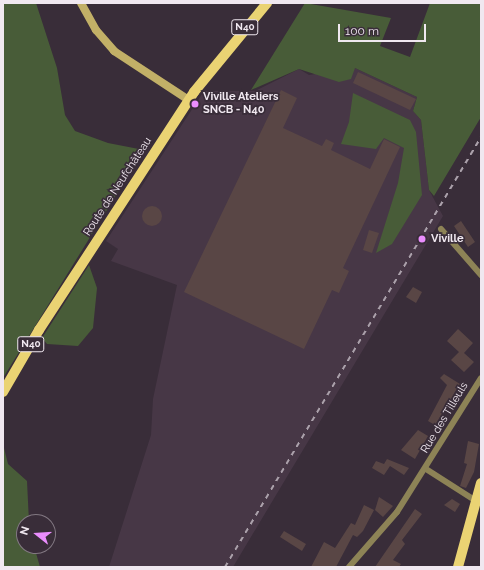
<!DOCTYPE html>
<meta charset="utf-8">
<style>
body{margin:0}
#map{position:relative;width:484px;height:570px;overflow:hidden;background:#392d39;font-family:Raleway,sans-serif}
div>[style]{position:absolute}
.built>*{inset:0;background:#473746}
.green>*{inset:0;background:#485c38}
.building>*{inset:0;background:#594645}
.round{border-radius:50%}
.street>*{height:6px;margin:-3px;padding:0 3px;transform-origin:3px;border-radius:3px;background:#8d8356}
.secondary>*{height:8px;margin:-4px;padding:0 4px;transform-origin:4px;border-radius:4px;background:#c2b067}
.primary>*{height:10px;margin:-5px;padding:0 5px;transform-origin:5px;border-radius:5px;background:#ead373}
.rail>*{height:2px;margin-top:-1px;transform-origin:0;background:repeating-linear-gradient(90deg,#aba1ab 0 5px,transparent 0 10px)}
.dots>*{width:11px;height:11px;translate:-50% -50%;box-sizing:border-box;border:2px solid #392d39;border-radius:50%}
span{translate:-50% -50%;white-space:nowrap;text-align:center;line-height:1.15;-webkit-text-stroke:3.5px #392d39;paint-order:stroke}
.shield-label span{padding:1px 3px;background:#392d39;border:1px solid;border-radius:3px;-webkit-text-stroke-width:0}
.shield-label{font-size:10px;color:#f0e8f0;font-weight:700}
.poi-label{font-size:11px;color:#f0e8f0;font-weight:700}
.left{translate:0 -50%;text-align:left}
.street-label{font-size:11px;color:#f0e8f0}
.frame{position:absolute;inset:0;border:4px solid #f0e8f0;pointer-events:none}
.north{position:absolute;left:16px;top:514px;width:40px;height:40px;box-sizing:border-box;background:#392d39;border:1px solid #827882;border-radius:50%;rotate:287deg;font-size:11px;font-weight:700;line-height:16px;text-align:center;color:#f0e8f0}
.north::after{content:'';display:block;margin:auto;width:14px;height:18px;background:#ea8dfd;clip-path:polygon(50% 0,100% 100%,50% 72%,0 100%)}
.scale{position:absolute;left:338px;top:24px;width:88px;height:18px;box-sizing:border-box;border:2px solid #f0e8f0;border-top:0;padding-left:5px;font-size:12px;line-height:14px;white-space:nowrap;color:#f0e8f0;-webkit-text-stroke:3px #392d39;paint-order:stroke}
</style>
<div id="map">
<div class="built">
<i style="clip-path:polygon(355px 68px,417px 97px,413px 111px,421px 120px,429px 190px,443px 216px,233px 567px,109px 567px,151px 435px,153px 399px,177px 285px,111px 261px,118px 249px,106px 241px,204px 91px,255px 91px,299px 69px,309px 75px)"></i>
</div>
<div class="green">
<i style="clip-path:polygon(3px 3px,36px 3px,57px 68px,65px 115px,75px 131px,108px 143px,144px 150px,3px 378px)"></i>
<i style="clip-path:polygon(305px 3px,391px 18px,380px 46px,410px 57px,430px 3px,481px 3px,481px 117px,434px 196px,429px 190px,421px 120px,413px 111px,417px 97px,355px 68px,351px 79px,339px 82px,299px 69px,251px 90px)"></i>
<i style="clip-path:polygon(353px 93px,410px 120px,416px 132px,422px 195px,392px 244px,376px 253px,398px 183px,404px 148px,384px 138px,376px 149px,341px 144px,349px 122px)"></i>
<i style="clip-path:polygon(89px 265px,97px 288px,93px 328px,78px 346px,47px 344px,42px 338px)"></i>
<i style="clip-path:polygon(3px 444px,8px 464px,27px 481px,29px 522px,24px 522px,24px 546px,34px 546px,40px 567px,3px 567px)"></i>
</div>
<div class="building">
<i style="clip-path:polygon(358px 72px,416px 99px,410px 110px,353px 83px)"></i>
<i style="clip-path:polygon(281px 90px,297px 98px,283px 128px,322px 146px,326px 139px,334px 143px,331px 150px,370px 169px,384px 139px,400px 147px,343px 268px,349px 271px,339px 293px,332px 290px,304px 349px,184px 292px)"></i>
<i class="round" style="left:142px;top:206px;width:20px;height:20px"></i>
<i style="clip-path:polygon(461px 221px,475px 242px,468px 247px,454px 226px)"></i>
<i style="clip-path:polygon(369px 230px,379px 233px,372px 253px,363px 250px)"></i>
<i style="clip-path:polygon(413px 287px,422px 292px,416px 303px,406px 297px)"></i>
<i style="clip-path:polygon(458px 329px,473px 343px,464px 353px,474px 362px,464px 372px,451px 360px,459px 352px,447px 341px)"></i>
<i style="clip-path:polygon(444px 374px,460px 384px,435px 425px,428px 421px,447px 385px,440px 378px)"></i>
<i style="clip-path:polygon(418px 430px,428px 436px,415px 459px,401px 450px)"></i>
<i style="clip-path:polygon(468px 441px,479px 444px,474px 472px,466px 488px,460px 486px,467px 464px,464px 463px)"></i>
<i style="clip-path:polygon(387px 459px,409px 468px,404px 475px,390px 466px,384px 475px,372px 468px,376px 461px,384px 464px)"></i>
<i style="clip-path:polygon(379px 497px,393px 506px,383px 517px,375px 510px)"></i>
<i style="clip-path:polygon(452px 499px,460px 504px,455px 512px,444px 505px)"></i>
<i style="clip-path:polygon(364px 505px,374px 510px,363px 531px,357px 537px,353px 535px,336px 567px,311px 567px,324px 542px,335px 548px,351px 523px,355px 525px)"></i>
<i style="clip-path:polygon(415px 509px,422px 514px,402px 540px,405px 544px,393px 560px,401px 564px,399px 567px,375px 567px)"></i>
<i style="clip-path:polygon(284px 531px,306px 544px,302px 551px,280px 537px)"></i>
</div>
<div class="street">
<i style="left:441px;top:229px;width:61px;rotate:49deg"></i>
<i style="left:426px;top:469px;width:59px;rotate:32.6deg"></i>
<i style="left:349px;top:567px;width:73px;rotate:-48.9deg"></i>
<i style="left:397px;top:512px;width:158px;rotate:-57.9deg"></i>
</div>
<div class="secondary">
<i style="left:81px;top:3px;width:31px;rotate:61deg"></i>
<i style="left:96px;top:30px;width:28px;rotate:49deg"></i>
<i style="left:114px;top:51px;width:90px;rotate:33.2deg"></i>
</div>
<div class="primary">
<i style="left:3px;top:392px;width:72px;rotate:-59.9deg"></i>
<i style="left:39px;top:330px;width:284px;rotate:-56.9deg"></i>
<i style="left:194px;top:92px;width:115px;rotate:-50.6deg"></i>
<i style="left:458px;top:567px;width:87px;rotate:-74.7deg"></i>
</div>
<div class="rail">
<i style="left:225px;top:567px;width:500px;rotate:-59.23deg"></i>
</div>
<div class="dots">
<i style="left:195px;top:104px;background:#ea8dfd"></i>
<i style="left:422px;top:239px;background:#ea8dfd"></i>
</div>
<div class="shield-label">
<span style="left:245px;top:27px">N40</span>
<span style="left:31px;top:344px">N40</span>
</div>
<div class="poi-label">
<span class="left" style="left:203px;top:104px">Viville Ateliers<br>SNCB - N40</span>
<span class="left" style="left:431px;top:239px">Viville</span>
</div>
<div class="street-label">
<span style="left:118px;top:187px;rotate:-57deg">Route de Neufchâteau</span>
<span style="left:445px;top:418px;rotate:-59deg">Rue des Tilleuls</span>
</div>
<div class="frame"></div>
<div class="north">N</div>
<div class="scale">100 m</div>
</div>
